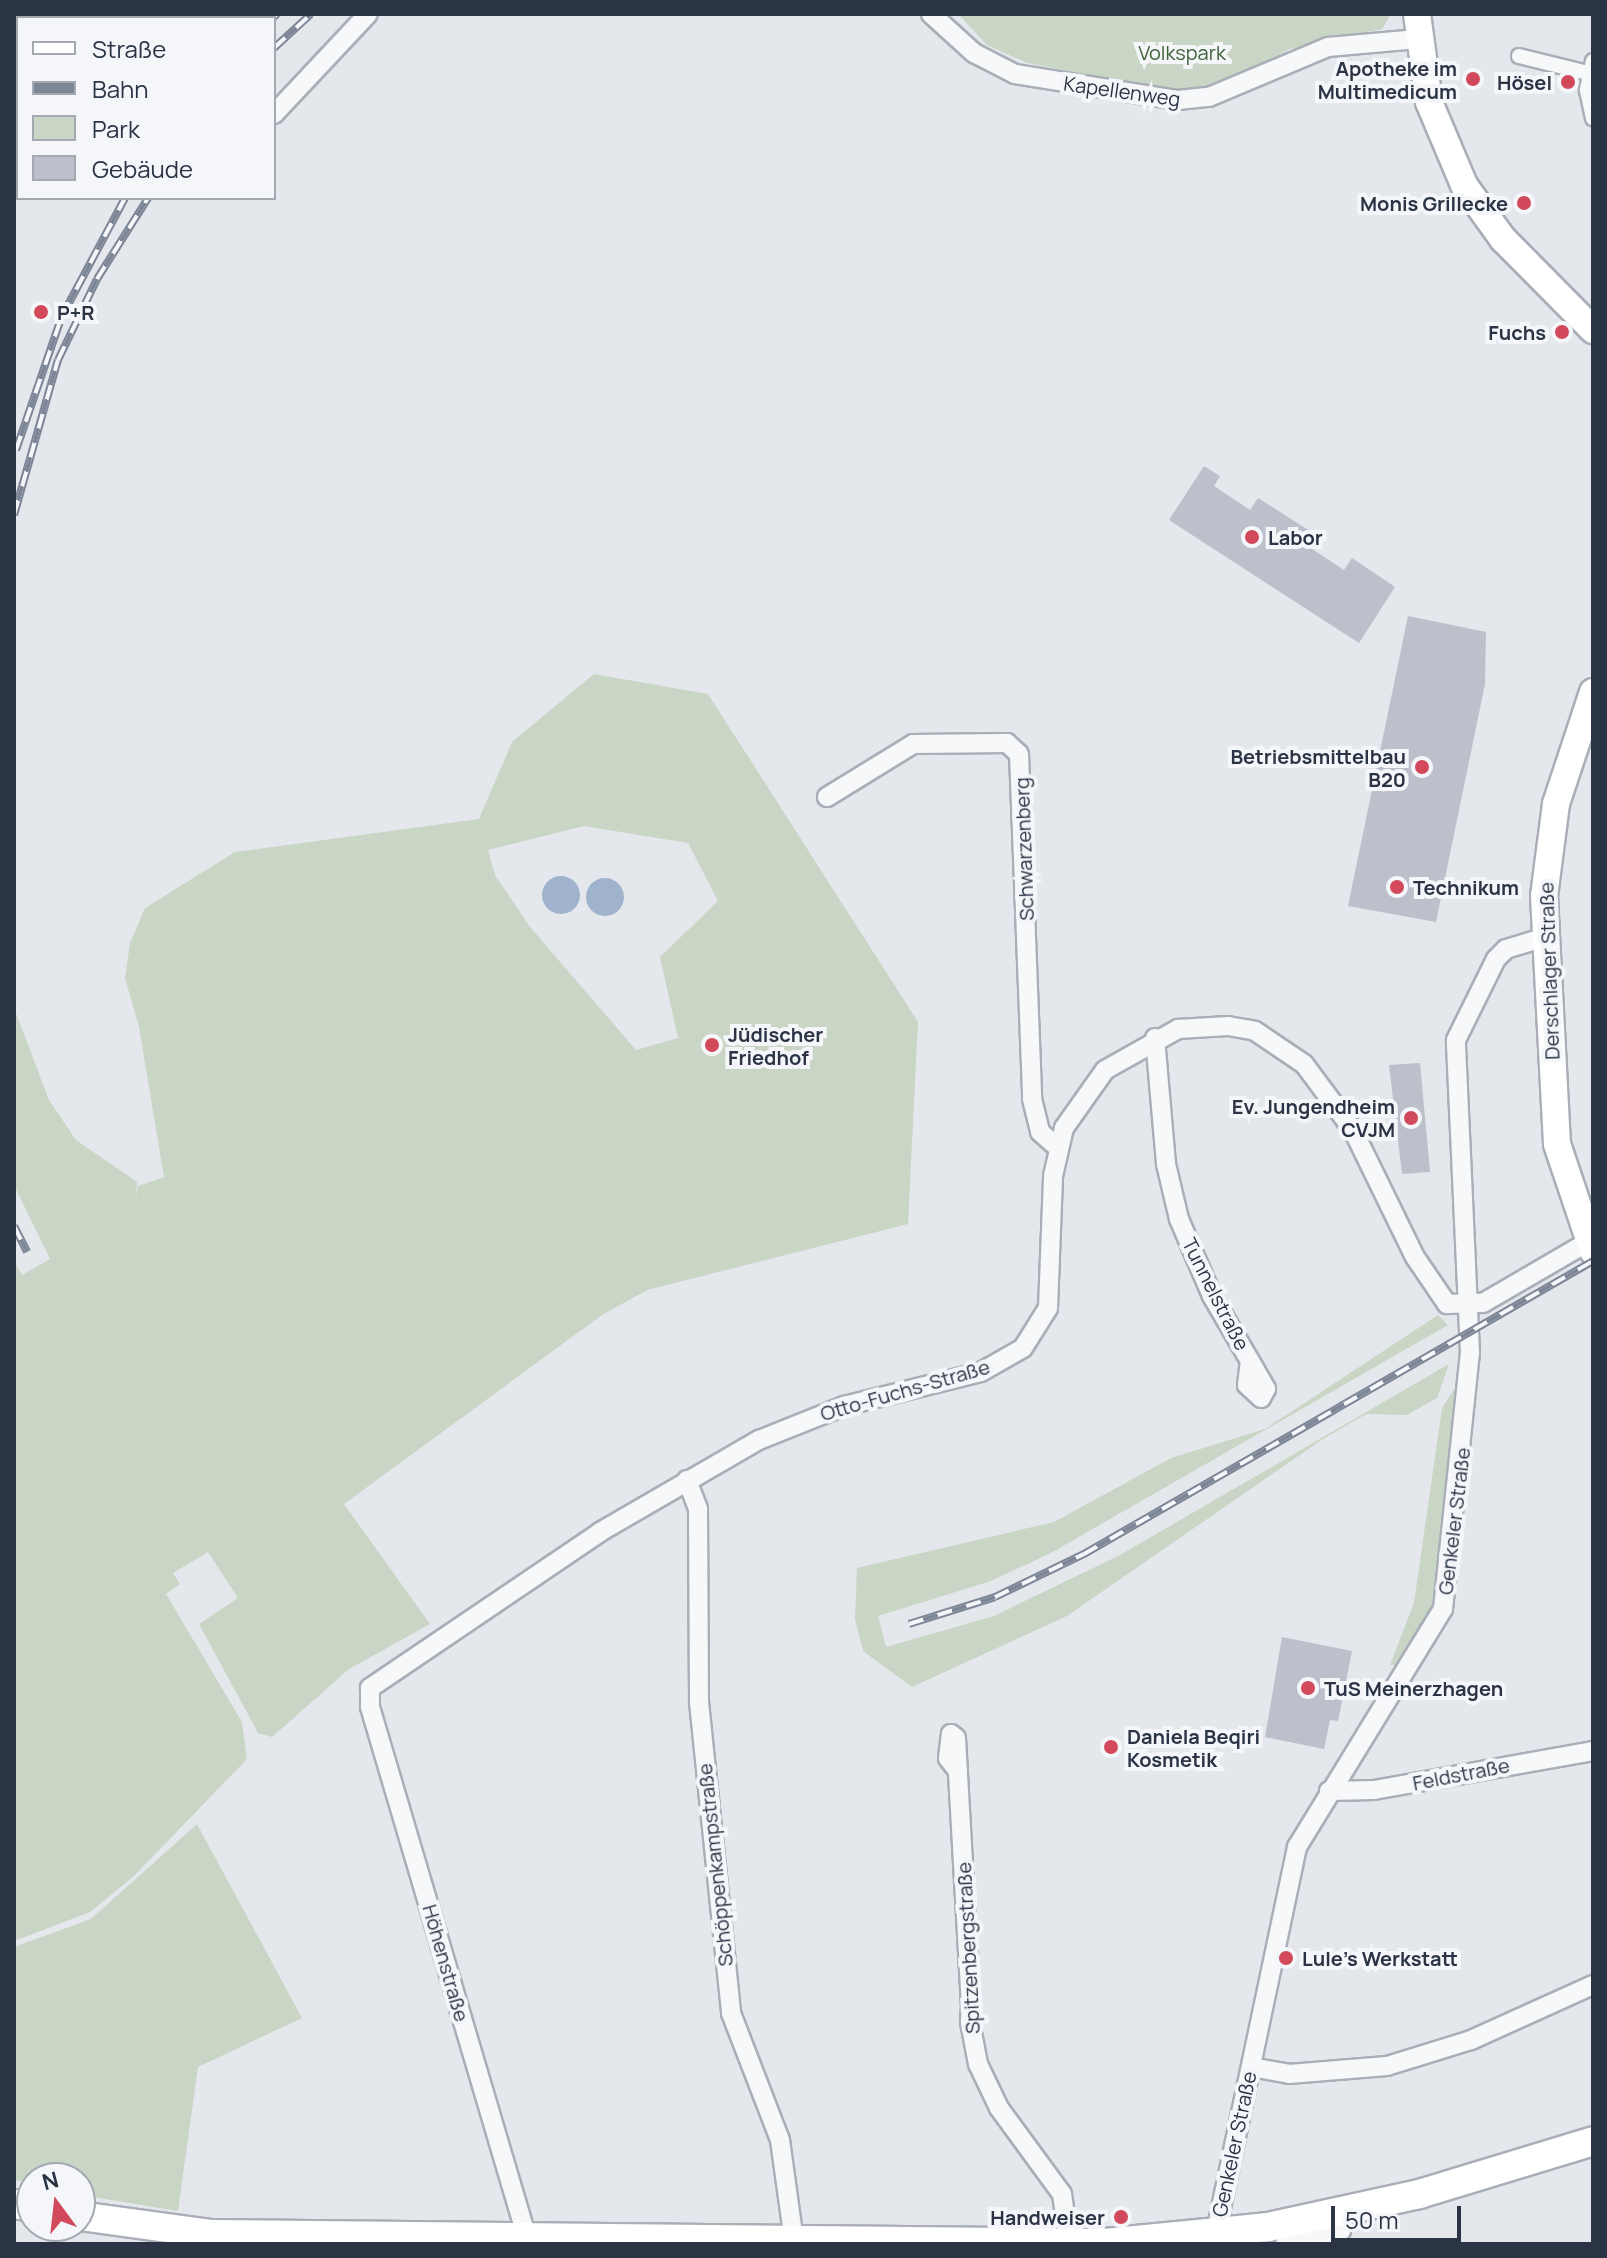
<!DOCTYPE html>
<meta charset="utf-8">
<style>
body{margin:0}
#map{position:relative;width:1607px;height:2258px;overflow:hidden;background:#e4e7ec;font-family:Manrope,sans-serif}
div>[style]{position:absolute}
.green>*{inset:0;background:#c9d6c5}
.water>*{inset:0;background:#9fb4cc}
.round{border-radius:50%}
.building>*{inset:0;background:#bbc0ca}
.roads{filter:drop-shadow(2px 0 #a9aeb7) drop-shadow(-2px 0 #a9aeb7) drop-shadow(0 2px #a9aeb7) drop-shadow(0 -2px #a9aeb7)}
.pedestrian>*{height:14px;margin:-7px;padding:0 7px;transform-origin:7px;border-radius:7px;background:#f7f8fa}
.minor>*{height:18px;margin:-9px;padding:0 9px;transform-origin:9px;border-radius:9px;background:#f7f8fa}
.secondary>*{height:26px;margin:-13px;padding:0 13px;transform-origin:13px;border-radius:13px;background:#fff}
.primary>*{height:28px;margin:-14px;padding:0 14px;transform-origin:14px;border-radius:14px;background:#fff}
.rail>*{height:8px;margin-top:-4px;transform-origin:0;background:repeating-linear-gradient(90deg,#f4f6f9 0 15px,#7d8696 0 30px);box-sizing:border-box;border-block:2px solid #7d8696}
.dots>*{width:22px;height:22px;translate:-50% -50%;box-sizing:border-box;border:4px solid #f4f6f9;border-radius:50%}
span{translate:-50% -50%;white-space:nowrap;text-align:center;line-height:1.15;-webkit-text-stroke:8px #f4f6f9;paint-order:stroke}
.park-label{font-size:20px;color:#3f6138}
.poi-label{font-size:20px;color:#2b3445;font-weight:700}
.right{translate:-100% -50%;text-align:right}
.left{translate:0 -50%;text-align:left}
.street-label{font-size:20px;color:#2b3445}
.frame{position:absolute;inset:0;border:16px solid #2b3445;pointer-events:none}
.legend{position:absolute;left:16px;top:16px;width:260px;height:184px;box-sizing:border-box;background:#f4f6f9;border:2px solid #a4a8b1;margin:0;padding:10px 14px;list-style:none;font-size:24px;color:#2b3445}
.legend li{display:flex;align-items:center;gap:16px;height:40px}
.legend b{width:40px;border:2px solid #a4a8b1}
.north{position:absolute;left:16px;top:2162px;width:80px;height:80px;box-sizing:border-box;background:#f4f6f9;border:2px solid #a4a8b1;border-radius:50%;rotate:345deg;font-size:22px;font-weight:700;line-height:32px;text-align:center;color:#2b3445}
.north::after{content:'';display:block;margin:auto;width:28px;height:36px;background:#d1495b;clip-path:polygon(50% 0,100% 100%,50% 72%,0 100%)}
.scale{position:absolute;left:1331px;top:2206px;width:130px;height:36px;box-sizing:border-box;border:4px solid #2b3445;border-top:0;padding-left:10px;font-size:24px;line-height:28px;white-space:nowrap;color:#2b3445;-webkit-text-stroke:6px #f4f6f9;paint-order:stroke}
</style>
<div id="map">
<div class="green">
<i style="clip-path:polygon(958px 14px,1391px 14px,1382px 29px,1290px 49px,1216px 86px,1184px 92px,1027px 63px,987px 45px)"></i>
<i style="clip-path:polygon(evenodd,594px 674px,708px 694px,918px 1022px,908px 1224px,647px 1290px,602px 1315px,344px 1504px,430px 1624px,349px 1669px,272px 1737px,258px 1733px,199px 1624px,238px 1598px,208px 1552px,173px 1573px,180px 1584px,166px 1594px,242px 1722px,247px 1759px,134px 1876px,90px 1912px,14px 1941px,14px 1261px,22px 1275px,50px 1259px,14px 1185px,14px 1008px,49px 1100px,76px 1140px,137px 1182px,136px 1197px,138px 1186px,164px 1177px,139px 1027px,125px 978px,130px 943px,145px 908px,235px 852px,479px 819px,512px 742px,594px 674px,584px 826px,688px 843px,718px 901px,660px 957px,678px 1038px,636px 1050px,530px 927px,495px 875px,488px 850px,584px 826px)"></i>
<i style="clip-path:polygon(1438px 1315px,1448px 1325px,1049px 1554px,988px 1582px,878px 1616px,886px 1647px,994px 1616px,1120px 1555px,1449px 1364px,1437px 1398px,1407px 1415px,1366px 1414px,1320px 1441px,1067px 1616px,912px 1687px,863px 1651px,855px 1619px,857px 1568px,1054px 1522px,1171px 1458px,1265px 1429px)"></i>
<i style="clip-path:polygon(1461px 1379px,1437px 1606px,1403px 1665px,1390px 1665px,1414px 1603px,1442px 1408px)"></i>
<i style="clip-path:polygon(197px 1824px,302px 2018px,198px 2067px,178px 2211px,80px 2195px,80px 2178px,14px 2181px,14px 1947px,91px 1919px)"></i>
</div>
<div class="water">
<i class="round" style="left:542px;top:876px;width:38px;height:38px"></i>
<i class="round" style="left:586px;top:878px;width:38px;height:38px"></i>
</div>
<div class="building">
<i style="clip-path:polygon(1204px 466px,1220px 476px,1214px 486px,1250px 510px,1258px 498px,1310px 531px,1303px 543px,1344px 570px,1352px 558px,1395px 587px,1359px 643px,1169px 520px)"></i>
<i style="clip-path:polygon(1408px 616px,1486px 632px,1485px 684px,1436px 922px,1348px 906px)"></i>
<i style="clip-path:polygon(1420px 1063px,1430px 1172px,1402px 1174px,1389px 1065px)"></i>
<i style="clip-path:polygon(1282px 1637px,1352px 1651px,1338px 1721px,1330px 1720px,1324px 1749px,1265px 1737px)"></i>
</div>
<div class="roads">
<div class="pedestrian">
<i style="left:1519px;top:56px;width:71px;rotate:13.8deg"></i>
<i style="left:1593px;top:61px;width:30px;rotate:102deg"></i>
<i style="left:1587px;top:90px;width:29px;rotate:78deg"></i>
</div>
<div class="minor">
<i style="left:931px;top:14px;width:58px;rotate:42.2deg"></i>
<i style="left:974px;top:53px;width:46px;rotate:27.1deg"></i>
<i style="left:1015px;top:74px;width:165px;rotate:9.1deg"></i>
<i style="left:1178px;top:100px;width:31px;rotate:-6deg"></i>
<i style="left:1209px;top:97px;width:129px;rotate:-22.8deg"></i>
<i style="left:1328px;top:47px;width:90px;rotate:-5.1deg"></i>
<i style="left:150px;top:18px;width:5px;rotate:-53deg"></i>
<i style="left:274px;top:114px;width:137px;rotate:-46.8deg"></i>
<i style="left:14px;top:165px;width:6px;rotate:-51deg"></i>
<i style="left:827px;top:797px;width:101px;rotate:-31.6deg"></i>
<i style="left:913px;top:744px;width:94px;rotate:-0.6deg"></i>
<i style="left:1007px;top:743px;width:16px;rotate:43deg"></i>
<i style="left:1019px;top:754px;width:345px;rotate:87.8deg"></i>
<i style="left:1032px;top:1099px;width:34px;rotate:76deg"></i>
<i style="left:1040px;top:1132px;width:23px;rotate:41deg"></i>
<i style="left:1155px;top:1038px;width:126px;rotate:85deg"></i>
<i style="left:1166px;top:1164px;width:57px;rotate:76.7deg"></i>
<i style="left:1179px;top:1219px;width:84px;rotate:66.8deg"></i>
<i style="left:1212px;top:1296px;width:75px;rotate:59.7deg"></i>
<i style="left:1250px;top:1361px;width:32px;rotate:60deg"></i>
<i style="left:1266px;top:1389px;width:10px;rotate:119deg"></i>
<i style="left:1261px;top:1398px;width:19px;rotate:-137deg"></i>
<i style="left:1247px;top:1385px;width:24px;rotate:-83deg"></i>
<i style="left:687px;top:1480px;width:31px;rotate:69deg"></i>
<i style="left:698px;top:1509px;width:193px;rotate:89.7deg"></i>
<i style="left:699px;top:1702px;width:313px;rotate:84.1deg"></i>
<i style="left:731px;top:2013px;width:136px;rotate:68.9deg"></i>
<i style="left:780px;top:2140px;width:102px;rotate:82.1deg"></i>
<i style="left:958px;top:1771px;width:16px;rotate:-128deg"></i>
<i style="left:948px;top:1758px;width:24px;rotate:-83deg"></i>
<i style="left:951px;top:1734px;width:6px;rotate:39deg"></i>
<i style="left:956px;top:1738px;width:268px;rotate:86.8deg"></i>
<i style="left:971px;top:2006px;width:16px;rotate:94deg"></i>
<i style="left:970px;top:2022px;width:43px;rotate:79.2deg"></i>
<i style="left:978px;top:2064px;width:49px;rotate:64.5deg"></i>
<i style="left:999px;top:2108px;width:107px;rotate:53.8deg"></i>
<i style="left:1062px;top:2194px;width:49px;rotate:81.9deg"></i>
<i style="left:1329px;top:1791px;width:45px;rotate:-1.3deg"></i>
<i style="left:1374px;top:1790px;width:222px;rotate:-10.1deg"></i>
<i style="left:1251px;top:2067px;width:39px;rotate:10deg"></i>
<i style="left:1289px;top:2074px;width:98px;rotate:-4.7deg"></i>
<i style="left:1387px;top:2066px;width:88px;rotate:-17.2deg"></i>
<i style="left:1471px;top:2040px;width:134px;rotate:-24.3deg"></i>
<i style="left:527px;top:2238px;width:554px;rotate:-106.47deg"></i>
<i style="left:370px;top:1707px;width:19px;rotate:-90deg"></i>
<i style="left:370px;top:1688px;width:278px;rotate:-34.1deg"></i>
<i style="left:600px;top:1532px;width:184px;rotate:-30.1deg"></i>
<i style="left:759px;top:1440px;width:92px;rotate:-21.8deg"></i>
<i style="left:844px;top:1406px;width:141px;rotate:-13.9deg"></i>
<i style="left:981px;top:1372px;width:48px;rotate:-29.7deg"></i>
<i style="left:1023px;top:1348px;width:47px;rotate:-58deg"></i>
<i style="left:1048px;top:1308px;width:132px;rotate:-87.8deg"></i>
<i style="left:1053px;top:1176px;width:49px;rotate:-77.1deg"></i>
<i style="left:1064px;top:1128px;width:71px;rotate:-54.7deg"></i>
<i style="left:1105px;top:1070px;width:84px;rotate:-29.3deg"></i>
<i style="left:1178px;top:1029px;width:50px;rotate:-3.4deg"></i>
<i style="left:1228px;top:1026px;width:27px;rotate:10deg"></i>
<i style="left:1255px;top:1031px;width:59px;rotate:34deg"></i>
<i style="left:1304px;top:1064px;width:82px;rotate:53.4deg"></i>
<i style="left:1353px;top:1130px;width:141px;rotate:64deg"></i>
<i style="left:1415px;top:1257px;width:57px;rotate:55.8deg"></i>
<i style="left:1447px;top:1304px;width:36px;rotate:-2deg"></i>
<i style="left:1483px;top:1303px;width:121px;rotate:-30.2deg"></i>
<i style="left:1214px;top:2241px;width:403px;rotate:-78.1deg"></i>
<i style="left:1297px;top:1847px;width:279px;rotate:-58.5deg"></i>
<i style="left:1443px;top:1609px;width:257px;rotate:-84deg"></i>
<i style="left:1470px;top:1353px;width:313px;rotate:-92.6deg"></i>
<i style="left:1456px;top:1040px;width:90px;rotate:-63.7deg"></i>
<i style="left:1496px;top:959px;width:14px;rotate:-45deg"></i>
<i style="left:1506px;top:949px;width:42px;rotate:-16.7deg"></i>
<i style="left:1285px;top:2244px;width:57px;rotate:-13.1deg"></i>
<i style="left:1341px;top:2231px;width:20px;rotate:-79deg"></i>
</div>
<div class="secondary">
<i style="left:1417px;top:14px;width:89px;rotate:82.2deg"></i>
<i style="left:1429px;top:102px;width:90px;rotate:67.1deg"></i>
<i style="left:1464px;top:185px;width:67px;rotate:54.2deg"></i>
<i style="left:1503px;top:239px;width:128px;rotate:45.3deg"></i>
<i style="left:1593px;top:692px;width:118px;rotate:108.3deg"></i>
<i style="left:1556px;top:804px;width:93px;rotate:97.4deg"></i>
<i style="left:1544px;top:896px;width:248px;rotate:87deg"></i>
<i style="left:1557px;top:1144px;width:113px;rotate:71.4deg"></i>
</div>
<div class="primary">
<i style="left:14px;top:2204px;width:18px;rotate:9deg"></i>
<i style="left:80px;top:2216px;width:133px;rotate:7.8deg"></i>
<i style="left:212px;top:2234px;width:893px;rotate:0.58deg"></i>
<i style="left:1105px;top:2243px;width:164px;rotate:-5.6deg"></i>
<i style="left:1268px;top:2227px;width:155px;rotate:-12.3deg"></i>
<i style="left:1419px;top:2194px;width:182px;rotate:-16.9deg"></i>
</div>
</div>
<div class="rail">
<i style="left:273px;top:18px;width:6px;rotate:-45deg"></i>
<i style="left:274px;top:48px;width:50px;rotate:-42.6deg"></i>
<i style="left:16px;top:450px;width:142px;rotate:-71.1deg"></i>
<i style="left:62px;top:316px;width:134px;rotate:-61.9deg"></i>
<i style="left:14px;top:515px;width:161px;rotate:-74.2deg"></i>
<i style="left:58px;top:360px;width:90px;rotate:-64.3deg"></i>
<i style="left:97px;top:279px;width:96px;rotate:-57.8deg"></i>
<i style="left:14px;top:1226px;width:29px;rotate:63deg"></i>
<i style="left:909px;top:1624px;width:90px;rotate:-17.4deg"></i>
<i style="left:995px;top:1597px;width:99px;rotate:-25.8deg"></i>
<i style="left:1084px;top:1554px;width:587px;rotate:-29.93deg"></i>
</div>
<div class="dots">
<i style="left:1473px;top:79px;background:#d1495b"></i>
<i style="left:1568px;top:82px;background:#d1495b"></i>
<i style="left:1524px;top:203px;background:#d1495b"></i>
<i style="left:41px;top:312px;background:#d1495b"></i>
<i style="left:1562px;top:332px;background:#d1495b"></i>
<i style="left:1252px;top:537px;background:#d1495b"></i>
<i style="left:1422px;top:767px;background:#d1495b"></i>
<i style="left:1397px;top:887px;background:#d1495b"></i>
<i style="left:712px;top:1045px;background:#d1495b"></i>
<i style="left:1411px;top:1118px;background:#d1495b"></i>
<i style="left:1308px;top:1688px;background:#d1495b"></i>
<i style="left:1111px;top:1747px;background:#d1495b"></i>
<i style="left:1286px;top:1958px;background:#d1495b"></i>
<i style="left:1121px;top:2217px;background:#d1495b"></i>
</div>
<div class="park-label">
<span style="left:1182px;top:52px">Volkspark</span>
</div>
<div class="poi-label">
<span class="right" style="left:1457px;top:80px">Apotheke im<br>Multimedicum</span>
<span class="right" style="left:1552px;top:82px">Hösel</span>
<span class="right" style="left:1508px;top:203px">Monis Grillecke</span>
<span class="left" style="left:57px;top:312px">P+R</span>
<span class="right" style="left:1546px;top:332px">Fuchs</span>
<span class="left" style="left:1268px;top:537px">Labor</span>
<span class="right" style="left:1406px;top:768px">Betriebsmittelbau<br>B20</span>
<span class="left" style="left:1413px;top:887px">Technikum</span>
<span class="left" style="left:728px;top:1046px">Jüdischer<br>Friedhof</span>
<span class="right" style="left:1395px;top:1118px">Ev. Jungendheim<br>CVJM</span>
<span class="left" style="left:1324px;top:1688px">TuS Meinerzhagen</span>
<span class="left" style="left:1127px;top:1748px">Daniela Beqiri<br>Kosmetik</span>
<span class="left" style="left:1302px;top:1958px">Lule's Werkstatt</span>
<span class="right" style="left:1105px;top:2217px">Handweiser</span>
</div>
<div class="street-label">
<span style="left:1122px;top:91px;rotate:8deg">Kapellenweg</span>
<span style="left:1024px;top:849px;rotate:-92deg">Schwarzenberg</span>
<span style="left:1549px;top:971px;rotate:-92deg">Derschlager Straße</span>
<span style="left:1216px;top:1294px;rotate:63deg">Tunnelstraße</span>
<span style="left:905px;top:1390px;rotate:-16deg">Otto-Fuchs-Straße</span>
<span style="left:1454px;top:1521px;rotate:-83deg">Genkeler Straße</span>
<span style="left:1461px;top:1774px;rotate:-11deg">Feldstraße</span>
<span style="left:715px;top:1865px;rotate:-96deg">Schöppenkampstraße</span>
<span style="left:968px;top:1948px;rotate:-93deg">Spitzenbergstraße</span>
<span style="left:446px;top:1963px;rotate:74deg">Höhenstraße</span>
<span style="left:1234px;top:2144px;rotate:-78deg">Genkeler Straße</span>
</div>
<div class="frame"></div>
<ul class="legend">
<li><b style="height:10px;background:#fff"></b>Straße</li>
<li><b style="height:10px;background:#7d8696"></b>Bahn</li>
<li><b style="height:22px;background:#c9d6c5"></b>Park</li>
<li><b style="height:22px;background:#bbc0ca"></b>Gebäude</li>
</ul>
<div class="north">N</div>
<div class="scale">50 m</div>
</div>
